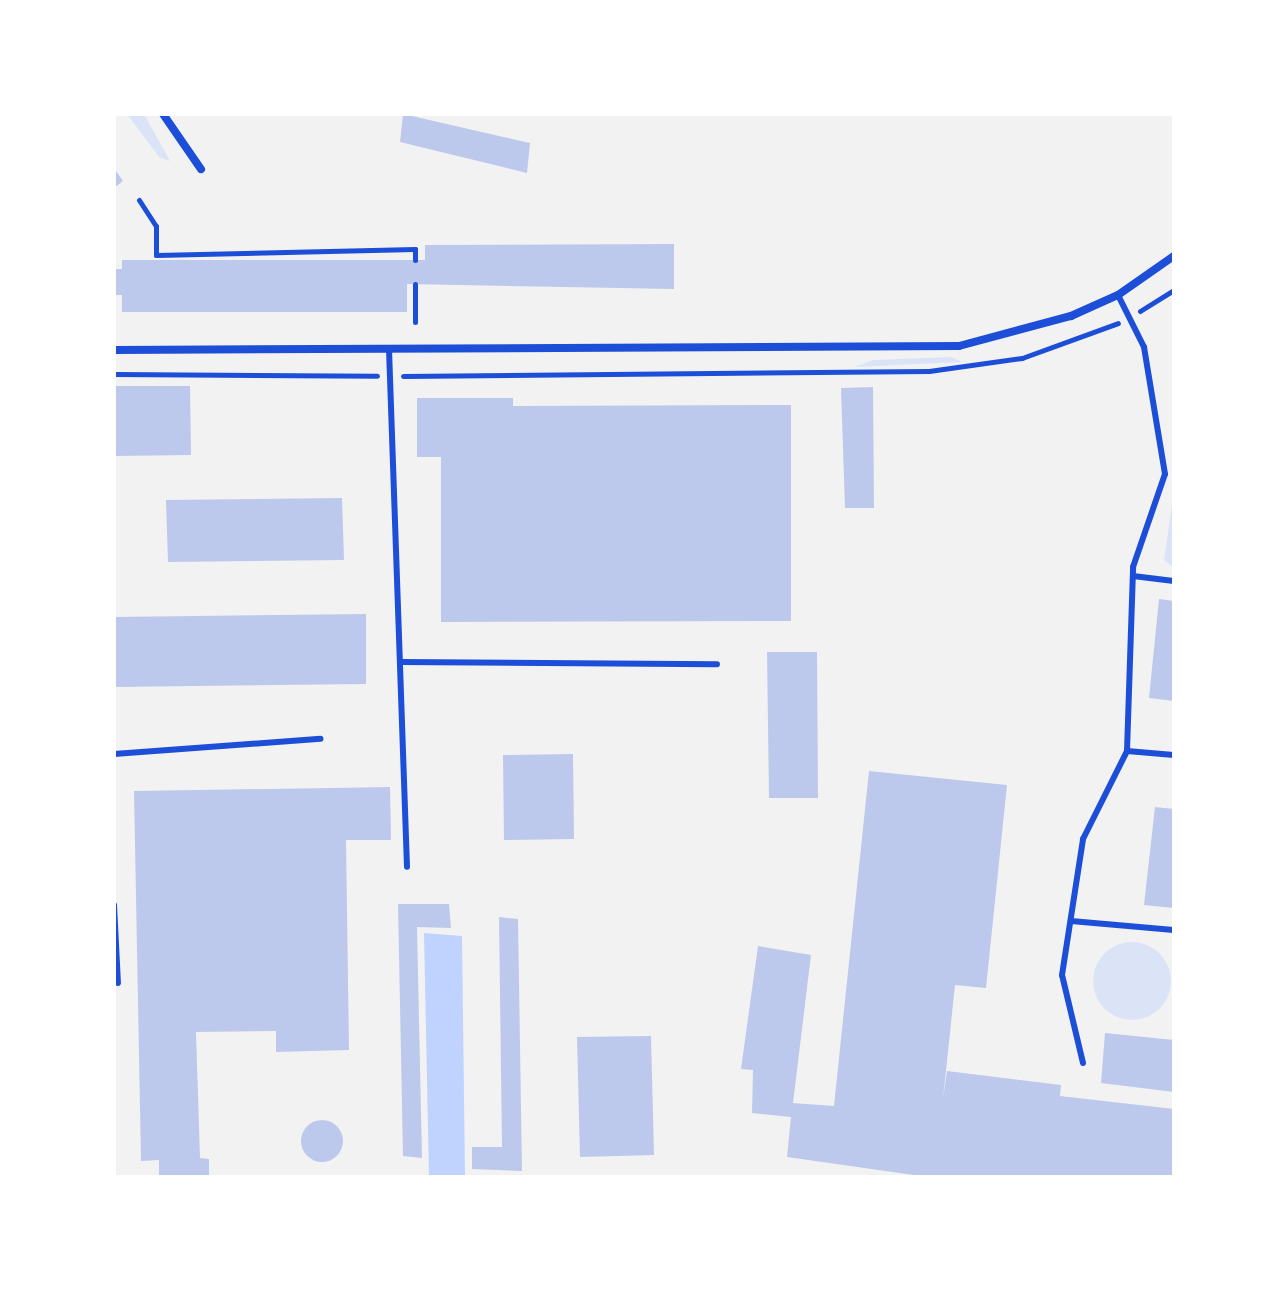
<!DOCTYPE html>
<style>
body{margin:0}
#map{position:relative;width:1288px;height:1291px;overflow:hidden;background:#f2f2f2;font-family:"PT Serif",serif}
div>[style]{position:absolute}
.green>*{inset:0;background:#dbe4f7}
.round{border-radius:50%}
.water>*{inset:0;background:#bfd3fe}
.building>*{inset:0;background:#bdc9ec}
.path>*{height:5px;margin:-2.5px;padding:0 2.5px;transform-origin:2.5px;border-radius:2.5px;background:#1d4ed8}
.service>*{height:6px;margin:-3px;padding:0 3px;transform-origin:3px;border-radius:3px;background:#1d4ed8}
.minor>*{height:8px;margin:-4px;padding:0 4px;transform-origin:4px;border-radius:4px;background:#1d4ed8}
span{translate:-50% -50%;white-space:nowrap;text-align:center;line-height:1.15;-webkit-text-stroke:8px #fff;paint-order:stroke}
.frame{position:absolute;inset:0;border:116px solid #fff;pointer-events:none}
</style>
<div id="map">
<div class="green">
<i style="clip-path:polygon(127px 114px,144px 114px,170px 161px,159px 157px)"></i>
<i style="clip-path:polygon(951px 357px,962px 362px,855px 367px,873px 360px)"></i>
<i style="clip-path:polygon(1174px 491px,1174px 568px,1164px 560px)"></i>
<i class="round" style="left:1093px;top:942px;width:78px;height:78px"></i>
</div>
<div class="water">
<i style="clip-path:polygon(424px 933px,462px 936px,465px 1177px,429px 1177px)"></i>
</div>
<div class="building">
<i style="clip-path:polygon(403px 114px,530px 143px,527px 173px,400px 142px)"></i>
<i style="clip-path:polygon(114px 168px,123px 181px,114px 188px)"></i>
<i style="clip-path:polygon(674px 244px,674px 289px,407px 284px,407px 312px,122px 312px,122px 295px,114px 295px,114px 269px,122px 269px,122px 260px,425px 260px,425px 245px)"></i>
<i style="clip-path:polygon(114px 386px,190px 386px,191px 455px,114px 456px)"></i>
<i style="clip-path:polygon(873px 387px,874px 508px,845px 508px,841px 388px)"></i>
<i style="clip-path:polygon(417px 398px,513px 398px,513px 406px,791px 405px,791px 621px,441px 622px,441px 457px,417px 457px)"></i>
<i style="clip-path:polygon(342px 498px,344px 560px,168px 562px,166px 500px)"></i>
<i style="clip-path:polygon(1159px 599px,1174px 601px,1174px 701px,1149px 698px)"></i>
<i style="clip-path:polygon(366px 614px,366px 684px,114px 687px,114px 617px)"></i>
<i style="clip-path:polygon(767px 652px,817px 652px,818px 798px,769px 798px)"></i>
<i style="clip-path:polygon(573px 754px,574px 839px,504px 840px,503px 755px)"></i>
<i style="clip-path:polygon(869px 771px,1007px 785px,986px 988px,955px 985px,943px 1099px,947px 1071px,1061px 1085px,1060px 1096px,1174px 1109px,1174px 1177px,928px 1177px,787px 1157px,791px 1117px,752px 1113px,753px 1070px,741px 1069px,758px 946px,811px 955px,793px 1103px,834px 1106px)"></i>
<i style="clip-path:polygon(390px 787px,391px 840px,346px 840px,349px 1050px,276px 1052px,276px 1031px,196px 1032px,200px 1158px,209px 1159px,209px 1177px,159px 1177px,159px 1160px,141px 1161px,134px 791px)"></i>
<i style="clip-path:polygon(1155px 807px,1174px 809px,1174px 908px,1144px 905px)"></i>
<i style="clip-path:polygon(398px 904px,449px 904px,451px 928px,417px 927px,422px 1158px,403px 1156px)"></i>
<i style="clip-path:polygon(499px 917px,518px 919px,522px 1171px,472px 1169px,472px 1147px,502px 1147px)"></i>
<i style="clip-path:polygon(1105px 1033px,1174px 1040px,1174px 1092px,1101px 1083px)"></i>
<i style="clip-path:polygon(651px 1036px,654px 1155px,580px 1157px,577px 1037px)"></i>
<i class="round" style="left:301px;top:1120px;width:42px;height:42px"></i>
</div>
<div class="path">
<i style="left:139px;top:200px;width:31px;rotate:57deg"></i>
<i style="left:156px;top:226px;width:29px;rotate:90deg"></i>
<i style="left:156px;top:255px;width:259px;rotate:-1.3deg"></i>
<i style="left:415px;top:249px;width:11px;rotate:90deg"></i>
<i style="left:415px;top:284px;width:38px;rotate:90deg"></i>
<i style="left:1140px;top:311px;width:40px;rotate:-32deg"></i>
<i style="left:114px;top:374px;width:263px;rotate:0.4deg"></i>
<i style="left:403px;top:376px;width:526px;rotate:-0.54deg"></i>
<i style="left:929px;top:371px;width:94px;rotate:-8deg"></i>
<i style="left:1022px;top:358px;width:102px;rotate:-20deg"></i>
</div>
<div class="service">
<i style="left:389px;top:349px;width:518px;rotate:88.01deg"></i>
<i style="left:1133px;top:576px;width:41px;rotate:7deg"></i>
<i style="left:400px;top:662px;width:317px;rotate:0.4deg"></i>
<i style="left:1127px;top:751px;width:47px;rotate:4.9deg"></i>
<i style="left:114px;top:754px;width:207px;rotate:-4.2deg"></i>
<i style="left:114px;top:905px;width:78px;rotate:87.1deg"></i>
<i style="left:1071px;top:921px;width:103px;rotate:5deg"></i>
<i style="left:1083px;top:1063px;width:90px;rotate:-103.4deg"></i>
<i style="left:1062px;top:975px;width:138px;rotate:-81.2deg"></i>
<i style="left:1083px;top:839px;width:98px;rotate:-63.4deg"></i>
<i style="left:1127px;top:751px;width:184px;rotate:-88.1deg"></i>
<i style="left:1133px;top:567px;width:98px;rotate:-71deg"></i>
<i style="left:1165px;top:474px;width:129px;rotate:-99.4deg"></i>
<i style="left:1144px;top:347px;width:58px;rotate:-116.6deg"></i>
</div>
<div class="minor">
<i style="left:163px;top:114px;width:67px;rotate:55.4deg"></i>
<i style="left:114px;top:350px;width:845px;rotate:-0.27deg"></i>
<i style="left:959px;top:346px;width:116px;rotate:-15deg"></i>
<i style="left:1071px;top:316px;width:51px;rotate:-24.1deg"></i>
<i style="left:1118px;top:295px;width:68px;rotate:-34.9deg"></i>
</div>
<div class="frame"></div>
</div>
